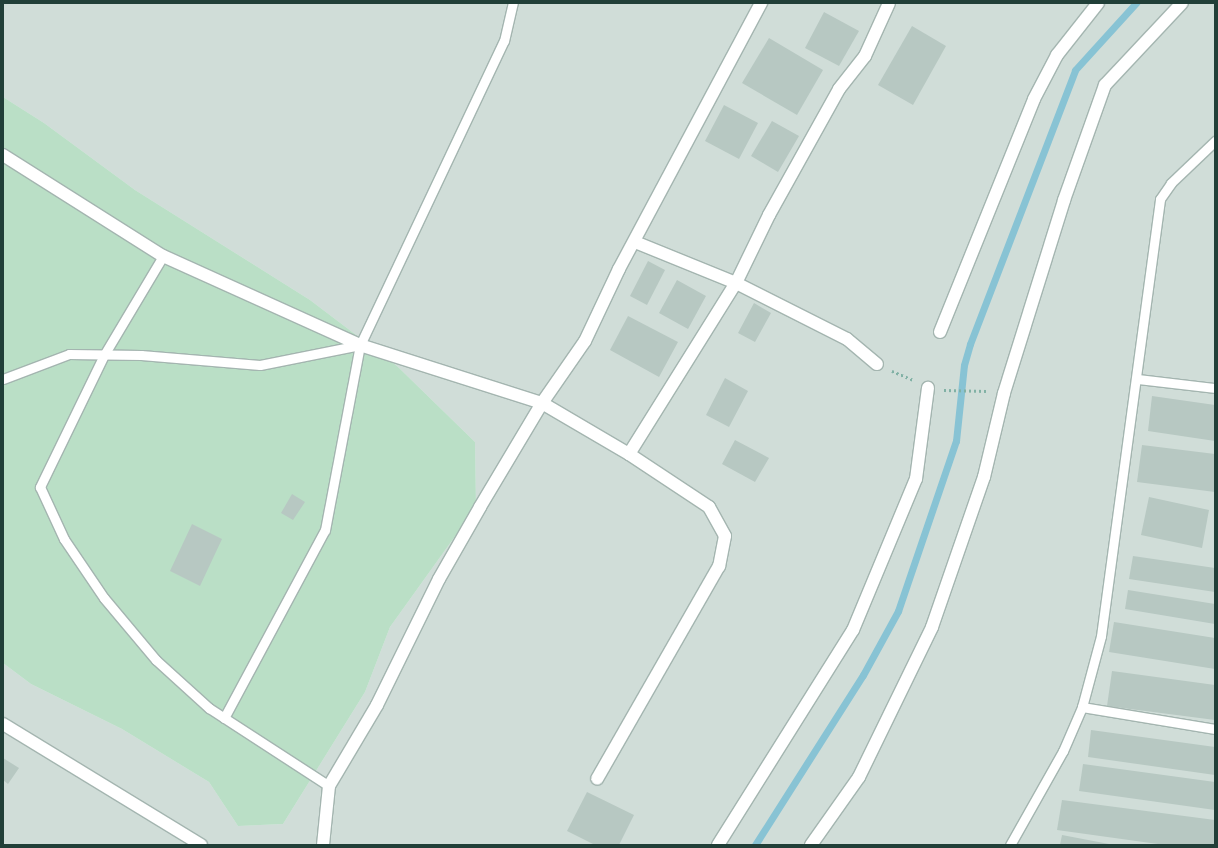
<!DOCTYPE html>
<style>
body{margin:0}
#map{position:relative;width:1218px;height:848px;overflow:hidden;background:#e2ede9;font-family:Helvetica,sans-serif}
div>[style]{position:absolute}
.built>*{inset:0;background:#d0ddd8}
.green>*{inset:0;background:#badfc6}
.stream>*{height:7px;margin:-3.5px;padding:0 3.5px;transform-origin:3.5px;border-radius:3.5px;background:#88c3d4}
.building>*{inset:0;background:#b7c8c2}
.path>*{height:2.5px;margin-top:-1.25px;transform-origin:0;background:repeating-linear-gradient(90deg,#81b1a5 0 2px,transparent 0 5px)}
.roads{filter:drop-shadow(1px 0 #a4b5b0) drop-shadow(-1px 0 #a4b5b0) drop-shadow(0 1px #a4b5b0) drop-shadow(0 -1px #a4b5b0)}
.lane>*{height:9px;margin:-4.5px;padding:0 4.5px;transform-origin:4.5px;border-radius:4.5px;background:#fff}
.street>*{height:12px;margin:-6px;padding:0 6px;transform-origin:6px;border-radius:6px;background:#fff}
span{translate:-50% -50%;white-space:nowrap;text-align:center;line-height:1.15;-webkit-text-stroke:4px #f3f9f6;paint-order:stroke}
.frame{position:absolute;inset:0;border:4px solid #213f38;pointer-events:none}
</style>
<div id="map">
<div class="built">
<i style="clip-path:polygon(3px 3px,1215px 3px,1215px 845px,3px 845px,3px 663px,31px 684px,122px 729px,209px 782px,238px 826px,283px 824px,365px 692px,390px 627px,476px 507px,475px 442px,397px 366px,310px 300px,135px 190px,44px 123px,3px 97px)"></i>
</div>
<div class="green">
<i style="clip-path:polygon(3px 97px,44px 123px,135px 190px,310px 300px,397px 366px,475px 442px,476px 507px,390px 627px,365px 692px,283px 824px,238px 826px,209px 782px,122px 729px,31px 684px,3px 663px)"></i>
</div>
<div class="stream">
<i style="left:755px;top:845px;width:201px;rotate:-57.6deg"></i>
<i style="left:863px;top:675px;width:73px;rotate:-61.3deg"></i>
<i style="left:898px;top:611px;width:180px;rotate:-71.2deg"></i>
<i style="left:956px;top:441px;width:76px;rotate:-84deg"></i>
<i style="left:964px;top:365px;width:22px;rotate:-74deg"></i>
<i style="left:970px;top:344px;width:293px;rotate:-69deg"></i>
<i style="left:1075px;top:70px;width:91px;rotate:-47.7deg"></i>
</div>
<div class="building">
<i style="clip-path:polygon(824px 12px,859px 31px,839px 66px,805px 48px)"></i>
<i style="clip-path:polygon(912px 26px,946px 46px,913px 105px,878px 85px)"></i>
<i style="clip-path:polygon(769px 38px,823px 70px,797px 115px,742px 83px)"></i>
<i style="clip-path:polygon(724px 105px,758px 123px,739px 159px,705px 141px)"></i>
<i style="clip-path:polygon(772px 121px,799px 136px,778px 172px,751px 156px)"></i>
<i style="clip-path:polygon(648px 261px,665px 270px,647px 305px,630px 296px)"></i>
<i style="clip-path:polygon(677px 280px,706px 296px,688px 329px,659px 313px)"></i>
<i style="clip-path:polygon(754px 303px,771px 313px,755px 342px,738px 333px)"></i>
<i style="clip-path:polygon(628px 316px,678px 342px,659px 377px,610px 350px)"></i>
<i style="clip-path:polygon(725px 378px,748px 391px,729px 427px,706px 415px)"></i>
<i style="clip-path:polygon(1152px 396px,1215px 405px,1215px 441px,1148px 431px)"></i>
<i style="clip-path:polygon(735px 440px,769px 458px,755px 482px,722px 464px)"></i>
<i style="clip-path:polygon(1142px 445px,1215px 454px,1215px 492px,1137px 482px)"></i>
<i style="clip-path:polygon(292px 494px,305px 502px,293px 520px,281px 513px)"></i>
<i style="clip-path:polygon(1149px 497px,1209px 510px,1202px 548px,1141px 535px)"></i>
<i style="clip-path:polygon(192px 524px,222px 539px,200px 586px,170px 571px)"></i>
<i style="clip-path:polygon(1133px 556px,1215px 568px,1215px 592px,1129px 579px)"></i>
<i style="clip-path:polygon(1128px 590px,1215px 604px,1215px 624px,1125px 609px)"></i>
<i style="clip-path:polygon(1114px 622px,1215px 638px,1215px 669px,1109px 652px)"></i>
<i style="clip-path:polygon(1112px 671px,1215px 685px,1215px 720px,1107px 706px)"></i>
<i style="clip-path:polygon(1091px 730px,1215px 747px,1215px 775px,1088px 757px)"></i>
<i style="clip-path:polygon(3px 758px,19px 768px,8px 784px,3px 780px)"></i>
<i style="clip-path:polygon(1083px 764px,1215px 782px,1215px 810px,1079px 791px)"></i>
<i style="clip-path:polygon(587px 792px,634px 815px,619px 845px,595px 845px,567px 831px)"></i>
<i style="clip-path:polygon(1062px 800px,1215px 820px,1215px 845px,1165px 845px,1057px 830px)"></i>
<i style="clip-path:polygon(1062px 835px,1109px 844px,1109px 845px,1060px 845px)"></i>
</div>
<div class="path">
<i style="left:892px;top:371px;width:23px;rotate:23deg"></i>
<i style="left:944px;top:390px;width:43px;rotate:1.3deg"></i>
</div>
<div class="roads">
<div class="lane">
<i style="left:163px;top:256px;width:115px;rotate:120.8deg"></i>
<i style="left:104px;top:355px;width:147px;rotate:115.9deg"></i>
<i style="left:40px;top:487px;width:57px;rotate:65.2deg"></i>
<i style="left:64px;top:539px;width:71px;rotate:55.9deg"></i>
<i style="left:104px;top:598px;width:81px;rotate:50deg"></i>
<i style="left:156px;top:660px;width:72px;rotate:42.2deg"></i>
<i style="left:209px;top:708px;width:143px;rotate:33deg"></i>
<i style="left:3px;top:379px;width:71px;rotate:-20.7deg"></i>
<i style="left:69px;top:354px;width:72px;rotate:0.8deg"></i>
<i style="left:141px;top:355px;width:119px;rotate:4.8deg"></i>
<i style="left:260px;top:365px;width:102px;rotate:-11.3deg"></i>
<i style="left:1138px;top:379px;width:78px;rotate:6.7deg"></i>
<i style="left:1082px;top:707px;width:135px;rotate:9.4deg"></i>
<i style="left:224px;top:718px;width:213px;rotate:-61.8deg"></i>
<i style="left:325px;top:530px;width:188px;rotate:-79.3deg"></i>
<i style="left:360px;top:345px;width:336px;rotate:-64.7deg"></i>
<i style="left:504px;top:41px;width:39px;rotate:-77deg"></i>
<i style="left:1010px;top:845px;width:108px;rotate:-60.6deg"></i>
<i style="left:1063px;top:751px;width:48px;rotate:-66.6deg"></i>
<i style="left:1082px;top:707px;width:73px;rotate:-75deg"></i>
<i style="left:1101px;top:636px;width:441px;rotate:-82.3deg"></i>
<i style="left:1160px;top:199px;width:19px;rotate:-55deg"></i>
<i style="left:1171px;top:183px;width:61px;rotate:-43.7deg"></i>
</div>
<div class="street">
<i style="left:3px;top:155px;width:189px;rotate:32.3deg"></i>
<i style="left:163px;top:256px;width:216px;rotate:24.3deg"></i>
<i style="left:360px;top:345px;width:191px;rotate:17.7deg"></i>
<i style="left:542px;top:403px;width:101px;rotate:30.4deg"></i>
<i style="left:629px;top:454px;width:96px;rotate:33.5deg"></i>
<i style="left:709px;top:507px;width:33px;rotate:61deg"></i>
<i style="left:725px;top:536px;width:31px;rotate:101deg"></i>
<i style="left:719px;top:566px;width:245px;rotate:119.8deg"></i>
<i style="left:635px;top:242px;width:109px;rotate:22.1deg"></i>
<i style="left:736px;top:283px;width:76px;rotate:-64.1deg"></i>
<i style="left:769px;top:215px;width:144px;rotate:-60.9deg"></i>
<i style="left:839px;top:89px;width:42px;rotate:-51.8deg"></i>
<i style="left:865px;top:56px;width:58px;rotate:-65.6deg"></i>
<i style="left:940px;top:332px;width:251px;rotate:-68deg"></i>
<i style="left:1034px;top:99px;width:50px;rotate:-62.4deg"></i>
<i style="left:1057px;top:55px;width:66px;rotate:-51.7deg"></i>
<i style="left:629px;top:454px;width:202px;rotate:-58deg"></i>
<i style="left:736px;top:283px;width:124px;rotate:26.8deg"></i>
<i style="left:847px;top:339px;width:39px;rotate:40deg"></i>
<i style="left:3px;top:724px;width:232px;rotate:31.4deg"></i>
<i style="left:323px;top:845px;width:59px;rotate:-84.2deg"></i>
<i style="left:329px;top:786px;width:94px;rotate:-59.3deg"></i>
<i style="left:377px;top:705px;width:140px;rotate:-63.8deg"></i>
<i style="left:439px;top:579px;width:83px;rotate:-60.3deg"></i>
<i style="left:480px;top:507px;width:121px;rotate:-59.2deg"></i>
<i style="left:542px;top:403px;width:75px;rotate:-55.3deg"></i>
<i style="left:585px;top:341px;width:80px;rotate:-64.7deg"></i>
<i style="left:619px;top:269px;width:302px;rotate:-61.9deg"></i>
<i style="left:718px;top:845px;width:254px;rotate:-57.9deg"></i>
<i style="left:853px;top:630px;width:164px;rotate:-67.4deg"></i>
<i style="left:916px;top:479px;width:92px;rotate:-82.5deg"></i>
<i style="left:811px;top:845px;width:83px;rotate:-54.8deg"></i>
<i style="left:859px;top:777px;width:167px;rotate:-64deg"></i>
<i style="left:932px;top:627px;width:159px;rotate:-70.9deg"></i>
<i style="left:984px;top:477px;width:86px;rotate:-76.6deg"></i>
<i style="left:1004px;top:393px;width:202px;rotate:-72.7deg"></i>
<i style="left:1064px;top:200px;width:122px;rotate:-70.4deg"></i>
<i style="left:1105px;top:85px;width:112px;rotate:-46.8deg"></i>
</div>
</div>
<div class="frame"></div>
</div>
